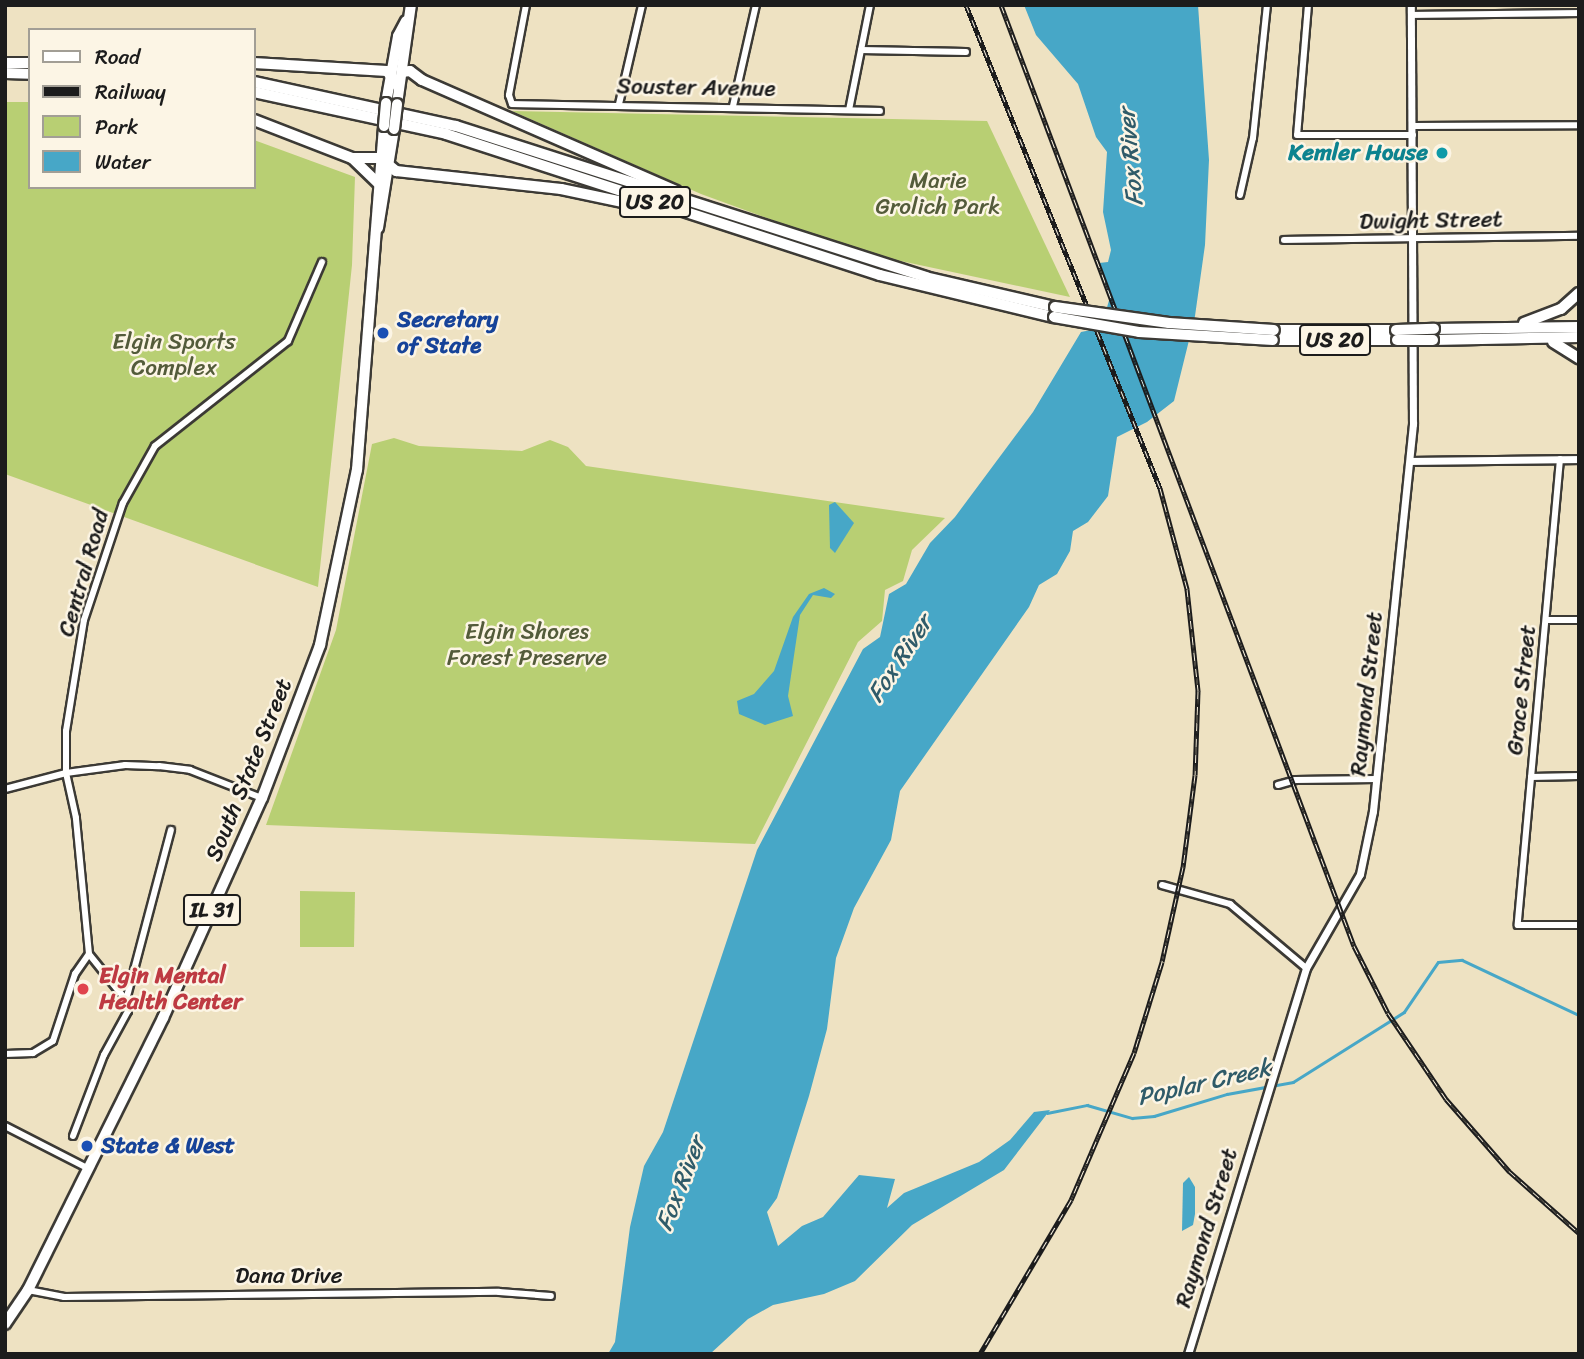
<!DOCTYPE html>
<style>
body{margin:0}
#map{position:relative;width:1584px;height:1359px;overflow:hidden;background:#eee2c2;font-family:Sriracha,sans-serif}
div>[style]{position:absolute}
.green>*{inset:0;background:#b8cf73}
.water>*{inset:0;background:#47a7c7}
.stream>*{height:2.5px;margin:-1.25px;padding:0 1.25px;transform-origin:1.25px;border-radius:1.25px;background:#47a7c7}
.roads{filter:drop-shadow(2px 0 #3c3a35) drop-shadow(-2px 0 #3c3a35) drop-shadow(0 2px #3c3a35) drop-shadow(0 -2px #3c3a35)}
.minor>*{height:6px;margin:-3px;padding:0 3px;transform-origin:3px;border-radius:3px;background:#fff}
.tertiary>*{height:7px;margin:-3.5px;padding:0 3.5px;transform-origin:3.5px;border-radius:3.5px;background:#fff}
.primary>*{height:10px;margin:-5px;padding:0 5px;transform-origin:5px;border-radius:5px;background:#fff}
.motorway>*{height:10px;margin:-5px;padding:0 5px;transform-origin:5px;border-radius:5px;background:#fff}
.rail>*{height:5px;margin-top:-2.5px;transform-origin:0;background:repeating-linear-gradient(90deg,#fcf5e5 0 8px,#1c1c1c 0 16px);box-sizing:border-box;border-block:2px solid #1c1c1c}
.bridges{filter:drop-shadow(2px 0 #3c3a35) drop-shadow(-2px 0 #3c3a35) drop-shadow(0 2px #3c3a35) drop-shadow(0 -2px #3c3a35)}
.primary-bridge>*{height:10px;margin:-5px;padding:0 5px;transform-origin:5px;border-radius:5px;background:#fff}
.motorway-bridge>*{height:10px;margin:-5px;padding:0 5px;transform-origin:5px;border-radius:5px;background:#fff}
.dots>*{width:19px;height:19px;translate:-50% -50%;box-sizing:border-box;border:4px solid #fcf5e5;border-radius:50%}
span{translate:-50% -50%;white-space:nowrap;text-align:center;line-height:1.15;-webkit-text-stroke:5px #fcf5e5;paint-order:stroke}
.shield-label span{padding:2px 5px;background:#fcf5e5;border:2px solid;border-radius:5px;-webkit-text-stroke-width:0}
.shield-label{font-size:21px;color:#1c1c1c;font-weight:700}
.street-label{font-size:23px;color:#1c1c1c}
.culture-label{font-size:23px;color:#0d838f;font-weight:700}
.right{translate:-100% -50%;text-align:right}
.park-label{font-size:23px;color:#535b3a}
.transit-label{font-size:23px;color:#164399;font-weight:700}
.left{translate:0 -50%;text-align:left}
.health-label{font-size:23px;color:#be3a42;font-weight:700}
.water-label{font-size:24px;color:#2f5b69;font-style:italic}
.frame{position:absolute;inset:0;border:7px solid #1c1c1c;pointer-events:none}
.legend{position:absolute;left:28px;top:28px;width:228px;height:161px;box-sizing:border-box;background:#fcf5e5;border:2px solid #a29e95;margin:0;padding:9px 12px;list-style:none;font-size:21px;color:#1c1c1c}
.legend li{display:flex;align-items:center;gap:14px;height:35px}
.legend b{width:35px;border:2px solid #a29e95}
</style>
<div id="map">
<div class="green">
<i style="clip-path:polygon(5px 102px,30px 102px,30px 187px,254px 187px,254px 140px,355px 177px,352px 265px,318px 587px,5px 474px)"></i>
<i style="clip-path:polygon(512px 111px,987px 121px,1070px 297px,896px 260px,778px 222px,701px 194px)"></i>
<i style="clip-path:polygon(394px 438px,419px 446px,522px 451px,550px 440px,568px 447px,586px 466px,945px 518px,912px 550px,903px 581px,885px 590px,882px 621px,858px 642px,755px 844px,266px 825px,336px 630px,372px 444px)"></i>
<i style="clip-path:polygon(300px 891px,355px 892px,354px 947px,300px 947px)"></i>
</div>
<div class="water">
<i style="clip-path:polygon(1024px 5px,1198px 5px,1209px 160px,1205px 245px,1195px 316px,1174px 401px,1147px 422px,1117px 437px,1108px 496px,1088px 522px,1073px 531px,1070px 551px,1057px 574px,1039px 585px,1029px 607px,900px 791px,891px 840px,854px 908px,836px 958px,827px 1029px,809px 1096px,777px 1198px,767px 1212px,778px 1246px,802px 1226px,823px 1217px,859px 1175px,895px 1179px,887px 1208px,904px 1193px,979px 1162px,1010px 1140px,1034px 1112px,1050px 1110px,1004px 1170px,912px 1225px,855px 1281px,824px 1294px,773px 1305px,748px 1319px,710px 1354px,608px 1354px,615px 1342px,630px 1227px,644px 1166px,663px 1132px,757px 850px,863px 649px,880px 637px,889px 594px,906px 584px,930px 543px,955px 517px,1033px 412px,1081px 332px,1101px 328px,1110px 297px,1099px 263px,1108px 262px,1111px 250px,1103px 212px,1107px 152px,1096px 137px,1078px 84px,1036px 35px)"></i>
<i style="clip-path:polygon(835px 502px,854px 523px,835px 553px,830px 548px,829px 505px)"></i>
<i style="clip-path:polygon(824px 588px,835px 594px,831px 598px,813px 595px,800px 615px,788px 696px,793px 716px,765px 725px,739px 714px,737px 701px,754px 694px,774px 671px,793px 617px,809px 594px)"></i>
<i style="clip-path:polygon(1189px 1177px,1195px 1187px,1195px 1214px,1193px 1225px,1182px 1231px,1183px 1183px)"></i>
</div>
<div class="stream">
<i style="left:1047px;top:1113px;width:41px;rotate:-11.3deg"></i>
<i style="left:1087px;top:1105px;width:47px;rotate:16.1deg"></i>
<i style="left:1132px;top:1118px;width:22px;rotate:-5deg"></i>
<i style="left:1154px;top:1116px;width:76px;rotate:-16.8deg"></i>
<i style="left:1227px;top:1094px;width:67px;rotate:-10.3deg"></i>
<i style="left:1293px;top:1082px;width:131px;rotate:-32.2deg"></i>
<i style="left:1404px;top:1012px;width:60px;rotate:-55.8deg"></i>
<i style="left:1438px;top:962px;width:24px;rotate:-5deg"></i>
<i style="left:1462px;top:960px;width:129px;rotate:25.2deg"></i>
</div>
<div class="roads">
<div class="minor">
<i style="left:526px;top:5px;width:92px;rotate:100.7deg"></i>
<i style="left:509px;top:95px;width:9px;rotate:72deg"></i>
<i style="left:512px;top:104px;width:368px;rotate:1.1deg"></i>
<i style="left:1308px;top:5px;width:130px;rotate:94.8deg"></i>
<i style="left:1297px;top:135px;width:116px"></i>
<i style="left:1411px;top:15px;width:168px;rotate:-0.7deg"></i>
<i style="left:861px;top:50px;width:105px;rotate:1.1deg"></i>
<i style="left:619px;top:104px;width:102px;rotate:-76.9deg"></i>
<i style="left:733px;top:106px;width:104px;rotate:-77.2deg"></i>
<i style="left:849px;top:110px;width:107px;rotate:-78.7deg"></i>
<i style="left:1412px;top:126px;width:167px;rotate:-0.3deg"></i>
<i style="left:1240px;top:195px;width:58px;rotate:-77.2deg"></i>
<i style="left:1253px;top:138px;width:134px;rotate:-84deg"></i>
<i style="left:1284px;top:240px;width:295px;rotate:-0.8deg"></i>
<i style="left:1560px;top:459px;width:468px;rotate:95.2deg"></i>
<i style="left:1518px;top:925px;width:61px"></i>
<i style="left:1547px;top:620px;width:32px"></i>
<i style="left:1531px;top:777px;width:48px;rotate:-1.2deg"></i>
<i style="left:1278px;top:785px;width:18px;rotate:-16deg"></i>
<i style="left:1295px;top:780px;width:82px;rotate:-0.7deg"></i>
<i style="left:5px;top:789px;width:63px;rotate:-14.7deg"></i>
<i style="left:66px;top:773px;width:60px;rotate:-7.7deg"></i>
<i style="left:125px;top:765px;width:34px;rotate:2deg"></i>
<i style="left:159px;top:766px;width:31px;rotate:7deg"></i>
<i style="left:190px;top:770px;width:77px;rotate:21.3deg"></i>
<i style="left:1162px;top:885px;width:71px;rotate:15.6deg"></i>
<i style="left:1230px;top:904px;width:99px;rotate:40.1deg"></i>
<i style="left:126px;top:1000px;width:59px;rotate:-128.8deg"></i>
<i style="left:89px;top:954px;width:137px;rotate:-95.5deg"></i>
<i style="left:76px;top:818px;width:46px;rotate:-102.5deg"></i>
<i style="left:66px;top:773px;width:42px;rotate:-90deg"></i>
<i style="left:66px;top:731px;width:112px;rotate:-80.8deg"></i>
<i style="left:84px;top:620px;width:123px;rotate:-71.6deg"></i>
<i style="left:123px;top:503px;width:65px;rotate:-60.7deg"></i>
<i style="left:155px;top:446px;width:169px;rotate:-38.3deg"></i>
<i style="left:288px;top:341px;width:86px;rotate:-66.7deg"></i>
<i style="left:5px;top:1054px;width:28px;rotate:-2deg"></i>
<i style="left:33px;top:1053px;width:23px;rotate:-31deg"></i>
<i style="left:53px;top:1041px;width:71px;rotate:-71.8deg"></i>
<i style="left:75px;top:974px;width:24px;rotate:-55deg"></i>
<i style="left:5px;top:1126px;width:92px;rotate:27.1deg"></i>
<i style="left:73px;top:1136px;width:87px;rotate:-69.1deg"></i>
<i style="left:104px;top:1055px;width:50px;rotate:-61.4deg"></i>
<i style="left:128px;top:1011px;width:11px;rotate:-100deg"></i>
<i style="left:126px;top:1000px;width:176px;rotate:-75.2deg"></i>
<i style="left:28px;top:1290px;width:37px;rotate:11deg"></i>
<i style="left:64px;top:1297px;width:435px;rotate:-0.7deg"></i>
<i style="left:499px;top:1292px;width:52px;rotate:4.4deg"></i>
</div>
<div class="tertiary">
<i style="left:1411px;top:461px;width:168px;rotate:-0.7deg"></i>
<i style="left:1188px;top:1354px;width:404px;rotate:-73deg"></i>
<i style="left:1306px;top:968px;width:108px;rotate:-60.1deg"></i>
<i style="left:1360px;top:874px;width:64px;rotate:-78.3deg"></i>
<i style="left:1373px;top:811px;width:389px;rotate:-84.1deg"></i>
<i style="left:1413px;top:424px;width:419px;rotate:-90.3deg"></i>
</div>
<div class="primary">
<i style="left:386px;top:103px;width:68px;rotate:-79.8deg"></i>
<i style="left:398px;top:36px;width:17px;rotate:-62deg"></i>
<i style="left:397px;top:104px;width:100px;rotate:-82deg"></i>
<i style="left:378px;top:228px;width:100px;rotate:-80.8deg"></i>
<i style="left:5px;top:1324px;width:41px;rotate:-55.9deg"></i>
<i style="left:28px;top:1290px;width:304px;rotate:-63.6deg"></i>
<i style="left:163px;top:1018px;width:241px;rotate:-65.8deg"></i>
<i style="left:262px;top:798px;width:164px;rotate:-69.2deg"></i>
<i style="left:320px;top:645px;width:179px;rotate:-78.1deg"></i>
<i style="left:357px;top:470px;width:345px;rotate:-85.5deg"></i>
</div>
<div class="motorway">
<i style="left:5px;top:63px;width:25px"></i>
<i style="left:254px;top:63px;width:133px;rotate:3.4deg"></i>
<i style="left:387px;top:71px;width:21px;rotate:55deg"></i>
<i style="left:402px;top:72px;width:8px;rotate:-7deg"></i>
<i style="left:410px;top:71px;width:15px;rotate:37deg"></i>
<i style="left:422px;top:80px;width:277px;rotate:23.6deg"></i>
<i style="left:5px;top:73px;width:25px;rotate:2deg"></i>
<i style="left:254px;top:82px;width:207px;rotate:12.3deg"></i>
<i style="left:456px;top:126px;width:493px;rotate:17.8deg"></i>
<i style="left:925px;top:277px;width:133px;rotate:13deg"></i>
<i style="left:254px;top:92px;width:197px;rotate:12.3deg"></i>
<i style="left:446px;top:134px;width:456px;rotate:18deg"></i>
<i style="left:880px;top:275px;width:179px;rotate:13.6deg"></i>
<i style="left:254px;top:120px;width:105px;rotate:21.2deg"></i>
<i style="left:352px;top:158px;width:36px;rotate:44deg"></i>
<i style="left:352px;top:158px;width:28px"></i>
<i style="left:380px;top:158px;width:21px;rotate:39deg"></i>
<i style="left:396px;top:171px;width:166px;rotate:6.2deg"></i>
<i style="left:561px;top:189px;width:97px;rotate:11.9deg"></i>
<i style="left:1524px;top:323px;width:40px;rotate:-21deg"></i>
<i style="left:1561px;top:309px;width:24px;rotate:-42deg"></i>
<i style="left:1434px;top:329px;width:145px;rotate:-0.8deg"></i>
<i style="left:1274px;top:330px;width:122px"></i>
<i style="left:1273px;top:340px;width:124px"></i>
<i style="left:1433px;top:340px;width:146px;rotate:-1.2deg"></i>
<i style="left:1553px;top:342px;width:31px;rotate:32deg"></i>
</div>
</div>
<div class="rail">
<i style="left:966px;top:5px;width:521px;rotate:68.12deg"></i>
<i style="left:1160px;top:488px;width:105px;rotate:75deg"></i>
<i style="left:1187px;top:589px;width:103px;rotate:83.8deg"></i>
<i style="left:1198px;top:691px;width:84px;rotate:92deg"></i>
<i style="left:1195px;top:775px;width:93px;rotate:97.4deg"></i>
<i style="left:1183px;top:867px;width:97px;rotate:102.5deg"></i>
<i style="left:1162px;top:962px;width:95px;rotate:107.1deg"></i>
<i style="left:1134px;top:1053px;width:160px;rotate:113.2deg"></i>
<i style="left:1071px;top:1200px;width:179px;rotate:120.6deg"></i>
<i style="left:1001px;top:5px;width:1005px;rotate:69.44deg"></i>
<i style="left:1354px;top:946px;width:75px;rotate:63.1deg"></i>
<i style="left:1388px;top:1013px;width:104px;rotate:56deg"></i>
<i style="left:1446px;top:1099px;width:96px;rotate:48.8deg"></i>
<i style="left:1509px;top:1171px;width:94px;rotate:41.5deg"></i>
</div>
<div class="bridges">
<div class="primary-bridge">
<i style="left:384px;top:126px;width:23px;rotate:-85deg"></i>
<i style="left:394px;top:129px;width:25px;rotate:-83deg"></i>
</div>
<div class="motorway-bridge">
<i style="left:1055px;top:307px;width:115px;rotate:8deg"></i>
<i style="left:1169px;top:323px;width:105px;rotate:3.8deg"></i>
<i style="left:1054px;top:317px;width:86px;rotate:10deg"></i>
<i style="left:1139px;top:332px;width:134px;rotate:3.4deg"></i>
<i style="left:1396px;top:330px;width:38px;rotate:-2deg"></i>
<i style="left:1397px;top:340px;width:36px"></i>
</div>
</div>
<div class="dots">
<i style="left:1442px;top:153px;background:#0f9aa8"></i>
<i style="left:383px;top:333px;background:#1a4fb4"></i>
<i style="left:83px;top:989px;background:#e0444e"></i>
<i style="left:87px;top:1146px;background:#1a4fb4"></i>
</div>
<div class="shield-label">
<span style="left:655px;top:202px">US 20</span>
<span style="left:1335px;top:340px">US 20</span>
<span style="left:212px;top:910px">IL 31</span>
</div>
<div class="street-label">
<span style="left:696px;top:88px;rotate:1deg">Souster Avenue</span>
<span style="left:1431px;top:221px;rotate:-1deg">Dwight Street</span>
<span style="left:84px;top:573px;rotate:-74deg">Central Road</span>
<span style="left:1522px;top:690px;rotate:-84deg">Grace Street</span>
<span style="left:1367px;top:694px;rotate:-84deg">Raymond Street</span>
<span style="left:249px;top:770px;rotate:-68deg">South State Street</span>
<span style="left:1207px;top:1228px;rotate:-73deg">Raymond Street</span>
<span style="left:289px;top:1276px">Dana Drive</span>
</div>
<div class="culture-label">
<span class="right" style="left:1428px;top:153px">Kemler House</span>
</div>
<div class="park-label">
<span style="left:938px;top:194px">Marie<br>Grolich Park</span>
<span style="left:174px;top:355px">Elgin Sports<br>Complex</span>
<span style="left:527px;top:645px">Elgin Shores<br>Forest Preserve</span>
</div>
<div class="transit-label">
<span class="left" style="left:397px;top:333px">Secretary<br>of State</span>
<span class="left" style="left:101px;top:1146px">State &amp; West</span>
</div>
<div class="health-label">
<span class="left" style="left:99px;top:989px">Elgin Mental<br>Health Center</span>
</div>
<div class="water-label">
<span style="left:1131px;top:157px;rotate:-95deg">Fox River</span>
<span style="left:900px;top:659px;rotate:-57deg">Fox River</span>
<span style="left:1204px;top:1083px;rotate:-13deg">Poplar Creek</span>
<span style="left:681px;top:1184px;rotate:-69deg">Fox River</span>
</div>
<div class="frame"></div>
<ul class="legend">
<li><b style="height:9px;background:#fff"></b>Road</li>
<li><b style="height:9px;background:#1c1c1c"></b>Railway</li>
<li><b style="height:19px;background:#b8cf73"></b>Park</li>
<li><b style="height:19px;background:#47a7c7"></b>Water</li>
</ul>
</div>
